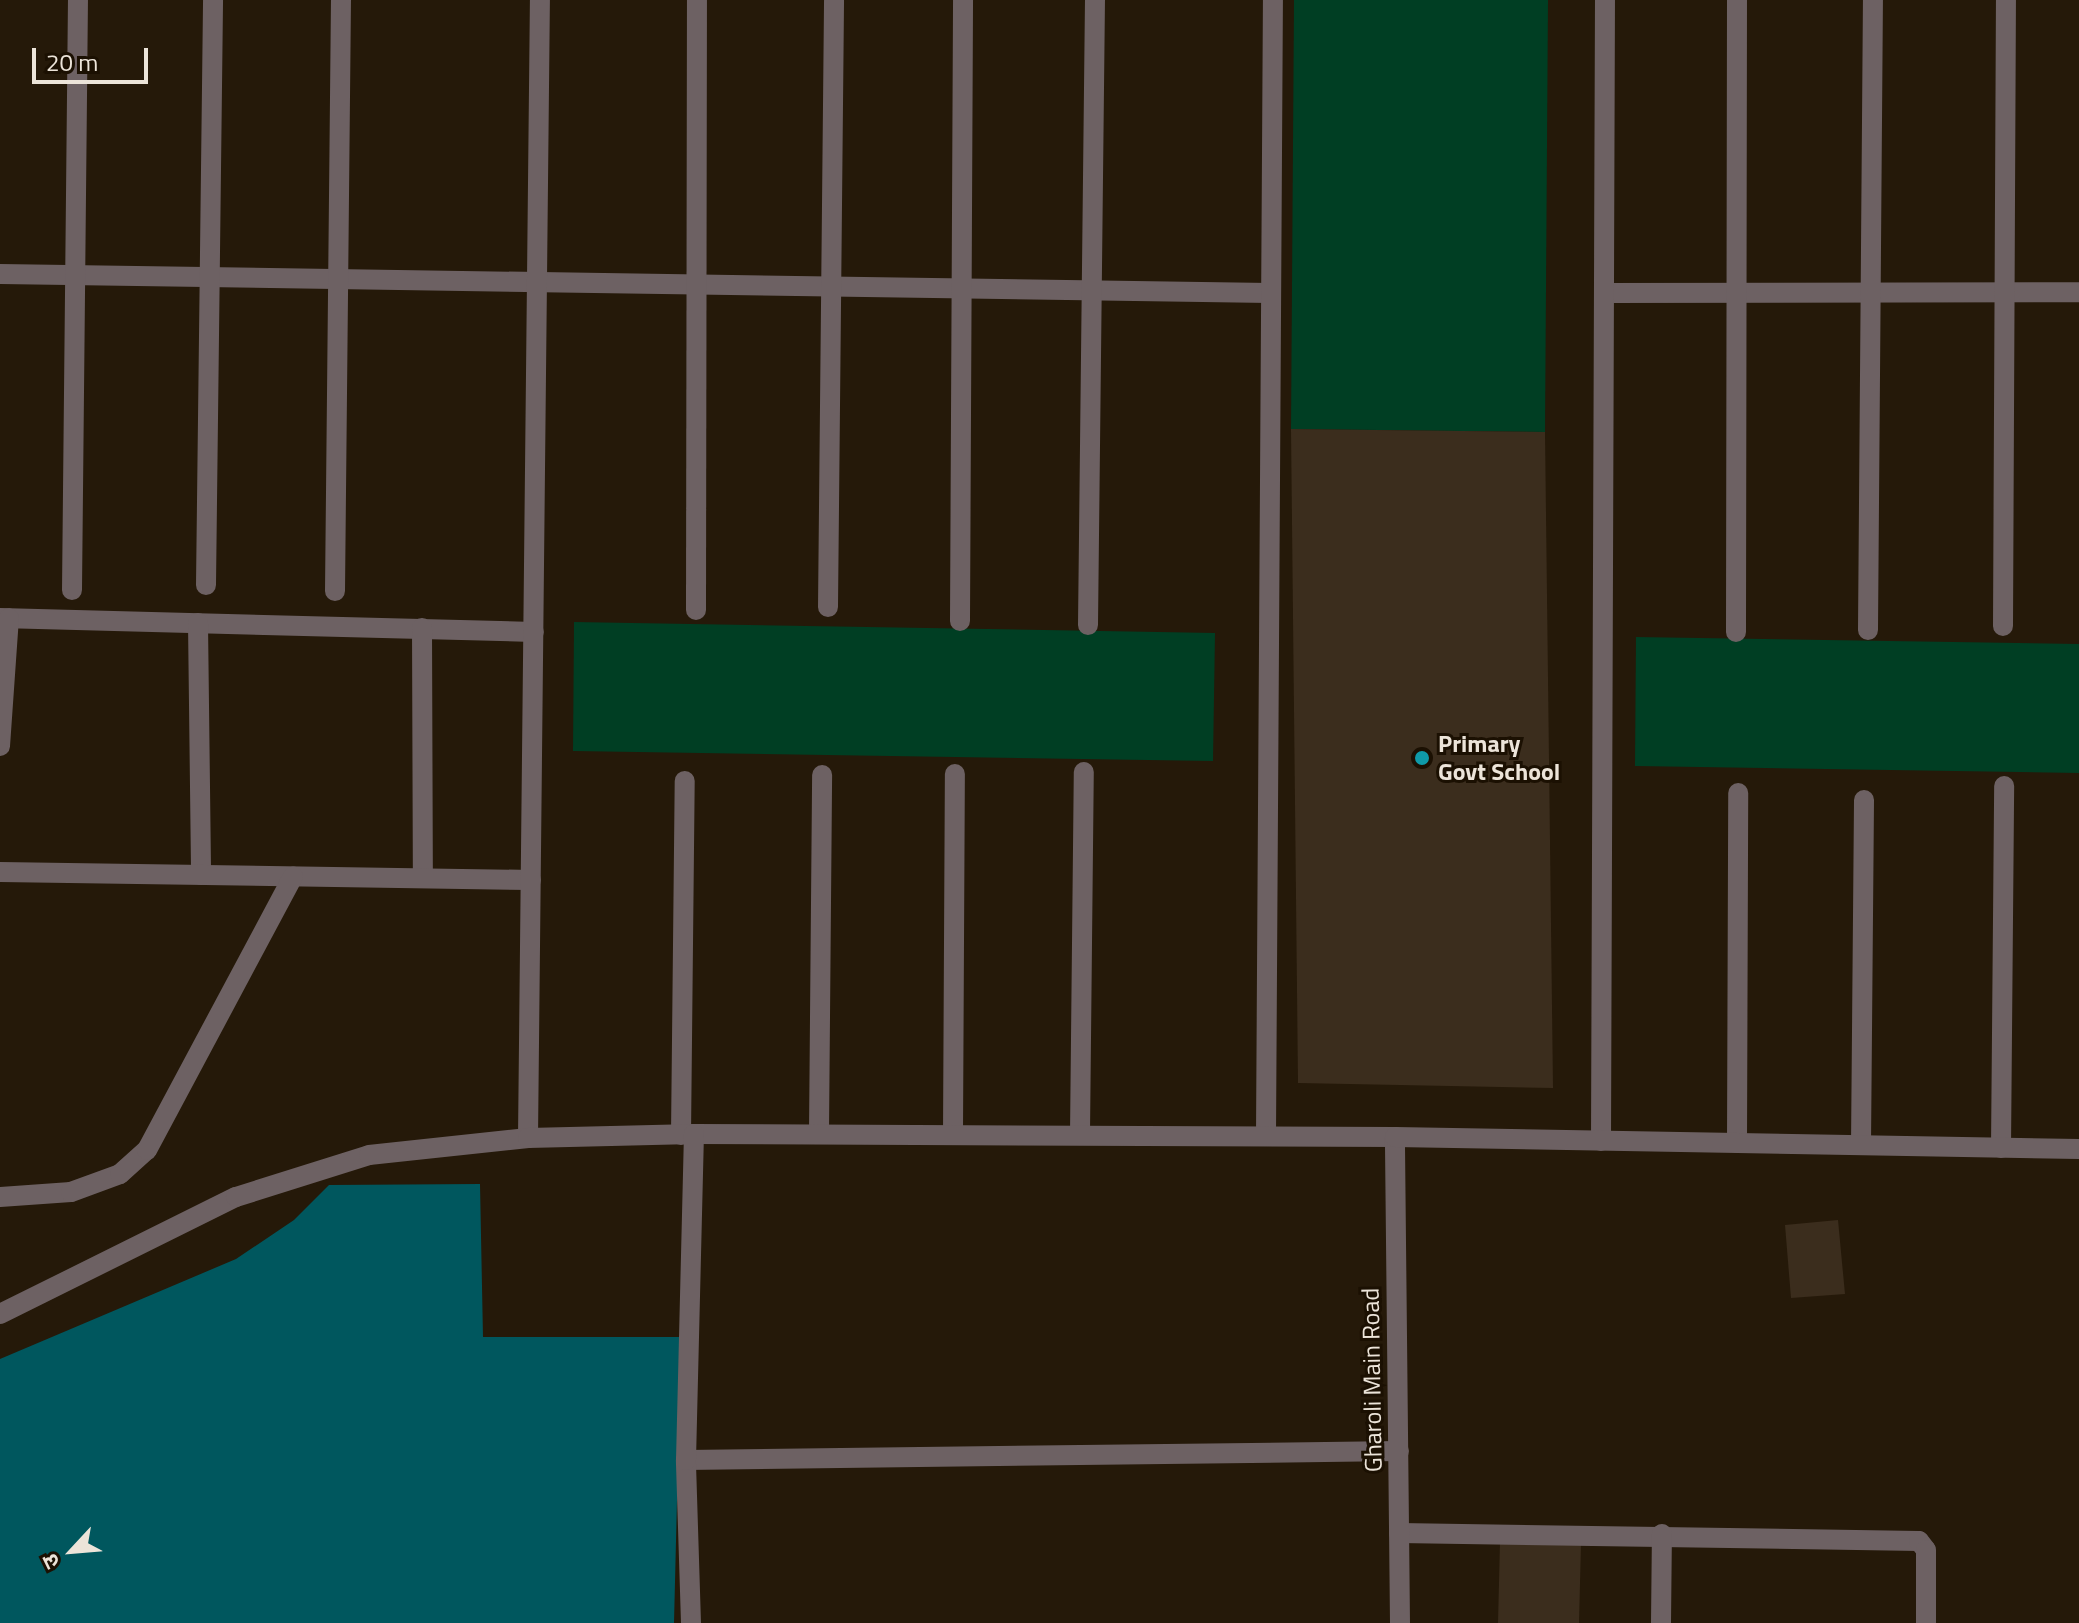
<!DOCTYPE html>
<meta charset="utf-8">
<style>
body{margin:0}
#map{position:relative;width:2079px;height:1623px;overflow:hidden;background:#251909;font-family:"Titillium Web","Noto Sans Devanagari",sans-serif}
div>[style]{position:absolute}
.green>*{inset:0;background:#003e23}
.water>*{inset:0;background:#00575e}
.building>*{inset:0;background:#3b2d1d}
.minor>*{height:20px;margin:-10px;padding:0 10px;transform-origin:10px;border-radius:10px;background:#6d6163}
.tertiary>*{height:20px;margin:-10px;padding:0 10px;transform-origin:10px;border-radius:10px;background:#6d6163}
.dots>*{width:22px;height:22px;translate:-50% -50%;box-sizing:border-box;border:4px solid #1b1002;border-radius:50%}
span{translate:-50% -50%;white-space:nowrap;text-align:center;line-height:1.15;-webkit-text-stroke:6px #1b1002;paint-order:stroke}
.poi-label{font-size:24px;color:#ece4d9;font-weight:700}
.left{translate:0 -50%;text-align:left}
.street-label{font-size:24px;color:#ece4d9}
.north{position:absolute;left:32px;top:1511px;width:80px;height:80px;-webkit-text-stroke:6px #1b1002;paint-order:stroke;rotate:244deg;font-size:22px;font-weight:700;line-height:32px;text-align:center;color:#ece4d9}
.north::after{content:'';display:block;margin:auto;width:28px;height:36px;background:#ece4d9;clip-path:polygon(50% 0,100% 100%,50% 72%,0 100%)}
.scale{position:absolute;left:32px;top:48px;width:116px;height:36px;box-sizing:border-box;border:4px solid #ece4d9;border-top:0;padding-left:10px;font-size:24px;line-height:28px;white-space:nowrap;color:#ece4d9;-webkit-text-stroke:6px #1b1002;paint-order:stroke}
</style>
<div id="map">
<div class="green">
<i style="clip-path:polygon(1294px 0,1548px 0,1545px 432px,1291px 429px)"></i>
<i style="clip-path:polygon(574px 622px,1215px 633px,1213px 761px,573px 751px)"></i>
<i style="clip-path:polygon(1636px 637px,2079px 644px,2079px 773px,1635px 766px)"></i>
</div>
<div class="water">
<i style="clip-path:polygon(480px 1184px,483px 1337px,681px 1337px,674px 1623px,0 1623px,0 1359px,236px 1259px,294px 1220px,329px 1185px)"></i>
</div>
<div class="building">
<i style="clip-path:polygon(1291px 429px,1545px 432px,1553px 1088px,1298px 1083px)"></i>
<i style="clip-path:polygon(1838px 1220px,1845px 1294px,1791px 1298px,1785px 1225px)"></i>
<i style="clip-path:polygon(1500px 1542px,1581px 1544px,1579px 1623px,1498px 1623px)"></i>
</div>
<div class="minor">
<i style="left:0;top:274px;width:1270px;rotate:0.86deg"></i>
<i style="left:1605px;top:293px;width:474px;rotate:-0.1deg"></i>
<i style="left:206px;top:585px;width:585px;rotate:-89.31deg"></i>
<i style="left:72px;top:590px;width:590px;rotate:-89.42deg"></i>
<i style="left:335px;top:591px;width:591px;rotate:-89.42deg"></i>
<i style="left:828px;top:607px;width:607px;rotate:-89.43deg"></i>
<i style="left:696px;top:610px;width:610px;rotate:-89.91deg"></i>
<i style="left:0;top:618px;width:534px;rotate:1.5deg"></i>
<i style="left:960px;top:621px;width:621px;rotate:-89.72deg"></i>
<i style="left:198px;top:623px;width:252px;rotate:89.3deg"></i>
<i style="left:1088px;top:625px;width:625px;rotate:-89.36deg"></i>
<i style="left:2003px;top:626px;width:626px;rotate:-89.73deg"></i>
<i style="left:422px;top:628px;width:250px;rotate:89.8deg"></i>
<i style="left:1868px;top:630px;width:630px;rotate:-89.55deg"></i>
<i style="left:1736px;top:632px;width:632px;rotate:-89.91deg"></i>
<i style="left:0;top:746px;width:128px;rotate:-86deg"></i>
<i style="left:0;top:872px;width:531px;rotate:0.86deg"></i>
<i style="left:819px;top:1132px;width:357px;rotate:-89.5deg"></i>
<i style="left:953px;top:1133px;width:359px;rotate:-89.7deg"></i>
<i style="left:1080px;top:1134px;width:362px;rotate:-89.4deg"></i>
<i style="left:681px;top:1135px;width:354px;rotate:-89.4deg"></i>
<i style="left:1266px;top:1135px;width:1135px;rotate:-89.65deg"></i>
<i style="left:528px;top:1138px;width:1138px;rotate:-89.4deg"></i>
<i style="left:1601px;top:1141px;width:1141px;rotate:-89.8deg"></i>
<i style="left:1737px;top:1143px;width:350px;rotate:-89.8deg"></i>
<i style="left:1861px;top:1145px;width:345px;rotate:-89.5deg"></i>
<i style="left:2001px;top:1148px;width:362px;rotate:-89.5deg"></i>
<i style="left:0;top:1197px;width:71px;rotate:-4deg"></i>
<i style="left:71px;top:1192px;width:52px;rotate:-20.2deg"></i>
<i style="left:120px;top:1174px;width:36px;rotate:-42deg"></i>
<i style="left:147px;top:1150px;width:310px;rotate:-61.9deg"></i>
<i style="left:0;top:1314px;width:263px;rotate:-26.4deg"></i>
<i style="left:236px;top:1197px;width:139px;rotate:-17.5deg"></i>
<i style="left:369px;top:1155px;width:160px;rotate:-6.1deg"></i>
<i style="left:528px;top:1138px;width:166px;rotate:-1.4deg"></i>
<i style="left:694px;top:1134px;width:701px;rotate:0.25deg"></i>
<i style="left:686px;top:1460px;width:713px;rotate:-0.72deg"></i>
<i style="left:1399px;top:1533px;width:520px;rotate:0.88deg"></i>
<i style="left:1919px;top:1541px;width:11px;rotate:52deg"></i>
<i style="left:1926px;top:1550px;width:73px;rotate:90deg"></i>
<i style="left:691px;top:1623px;width:163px;rotate:-91.8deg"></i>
<i style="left:686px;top:1460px;width:326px;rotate:-88.6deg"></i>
<i style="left:1661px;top:1623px;width:89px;rotate:-89.4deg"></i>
</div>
<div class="tertiary">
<i style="left:1400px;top:1623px;width:486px;rotate:-90.6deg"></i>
<i style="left:1395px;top:1137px;width:684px;rotate:1.01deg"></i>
</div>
<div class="dots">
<i style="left:1422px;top:758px;background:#0f9aa8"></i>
</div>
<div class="poi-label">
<span class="left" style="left:1438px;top:758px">Primary<br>Govt School</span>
</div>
<div class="street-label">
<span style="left:1372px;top:1380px;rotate:-91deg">Gharoli Main Road</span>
</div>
<div class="north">उ</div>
<div class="scale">20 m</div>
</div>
